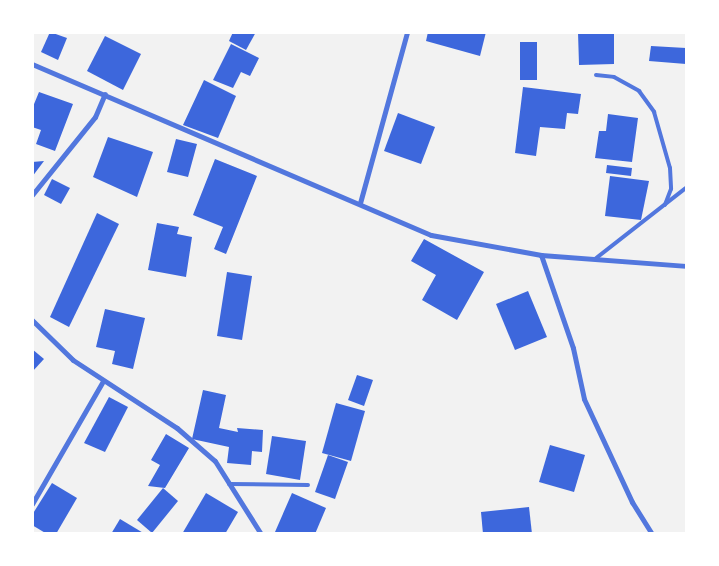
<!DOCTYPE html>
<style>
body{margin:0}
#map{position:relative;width:719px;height:566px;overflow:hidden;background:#f2f2f2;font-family:Signika,sans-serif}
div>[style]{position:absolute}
.building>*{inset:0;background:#3d67dc}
.service>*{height:4px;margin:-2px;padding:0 2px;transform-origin:2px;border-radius:2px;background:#5277de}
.minor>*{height:5px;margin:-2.5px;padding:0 2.5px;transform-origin:2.5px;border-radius:2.5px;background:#5277de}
span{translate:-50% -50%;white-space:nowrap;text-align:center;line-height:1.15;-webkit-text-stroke:4.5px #fff;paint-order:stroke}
.frame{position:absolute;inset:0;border:34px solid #fff;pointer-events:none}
</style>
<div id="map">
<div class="building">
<i style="clip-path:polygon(50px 32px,67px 38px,58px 60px,41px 52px)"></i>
<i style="clip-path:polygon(233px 32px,256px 32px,246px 50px,229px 41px)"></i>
<i style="clip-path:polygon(428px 32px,486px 32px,480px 56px,426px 41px)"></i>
<i style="clip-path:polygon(578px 32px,614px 32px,614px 64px,579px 65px)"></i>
<i style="clip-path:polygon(105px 36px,141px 54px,123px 90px,87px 71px)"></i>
<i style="clip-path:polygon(520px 42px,537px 42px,537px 80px,520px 80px)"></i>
<i style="clip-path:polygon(231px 44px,259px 58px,250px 76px,241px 72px,233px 88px,213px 80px)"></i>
<i style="clip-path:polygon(651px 46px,686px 48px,686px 64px,649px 61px)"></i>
<i style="clip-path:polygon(204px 80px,236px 96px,218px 138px,183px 125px)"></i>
<i style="clip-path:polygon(523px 87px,581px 94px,578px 114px,567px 113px,565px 129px,540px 127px,536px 156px,515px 153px)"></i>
<i style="clip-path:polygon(39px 92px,73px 104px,55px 151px,36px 144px,41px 130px,32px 127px,32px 109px)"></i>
<i style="clip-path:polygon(398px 113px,435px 127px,421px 164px,384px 151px)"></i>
<i style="clip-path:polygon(608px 114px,638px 118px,632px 162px,595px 158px,599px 131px,606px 131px)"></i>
<i style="clip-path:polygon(108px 137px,153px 152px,137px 197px,93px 177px)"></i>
<i style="clip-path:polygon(176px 139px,197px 144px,188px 177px,167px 172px)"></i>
<i style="clip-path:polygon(215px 159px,257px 176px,226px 254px,214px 249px,223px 227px,193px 215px)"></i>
<i style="clip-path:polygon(44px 161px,32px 177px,32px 162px)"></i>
<i style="clip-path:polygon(607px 165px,632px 168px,631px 176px,606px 173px)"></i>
<i style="clip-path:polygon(610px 176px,649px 181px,641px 220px,605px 216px)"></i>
<i style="clip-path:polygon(52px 179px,70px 188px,61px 204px,44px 195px)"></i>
<i style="clip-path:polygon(97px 213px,119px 224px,69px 327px,50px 317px)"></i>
<i style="clip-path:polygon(157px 223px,179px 227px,177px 234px,192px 237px,186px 277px,148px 270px)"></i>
<i style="clip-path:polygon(424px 239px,484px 272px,457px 320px,422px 300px,436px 275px,411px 261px)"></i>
<i style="clip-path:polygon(227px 272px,252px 276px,242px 340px,217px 336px)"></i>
<i style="clip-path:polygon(528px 291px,547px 337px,515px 350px,496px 304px)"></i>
<i style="clip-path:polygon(105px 309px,145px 318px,133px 369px,112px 364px,115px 351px,96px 347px)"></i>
<i style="clip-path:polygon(32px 349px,44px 359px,32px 372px)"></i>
<i style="clip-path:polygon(357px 375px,373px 380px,364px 406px,348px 400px)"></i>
<i style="clip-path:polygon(203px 390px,226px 395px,219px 428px,238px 432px,237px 428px,263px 430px,262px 452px,252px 451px,251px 465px,227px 463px,229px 447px,192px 439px)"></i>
<i style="clip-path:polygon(109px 397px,128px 407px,105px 452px,84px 443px)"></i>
<i style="clip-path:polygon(336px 403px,365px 411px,351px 461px,322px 453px)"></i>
<i style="clip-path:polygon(166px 434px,189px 448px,165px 488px,148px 486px,160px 465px,151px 460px)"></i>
<i style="clip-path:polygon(272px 436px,306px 441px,300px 480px,266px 474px)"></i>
<i style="clip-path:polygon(550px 445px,585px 455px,574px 492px,539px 482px)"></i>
<i style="clip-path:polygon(328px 455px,348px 462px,335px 499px,315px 492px)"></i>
<i style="clip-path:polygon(52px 483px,77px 498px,56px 534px,47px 534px,32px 525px,32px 515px)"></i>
<i style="clip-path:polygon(163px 488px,178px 501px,152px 533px,137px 520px)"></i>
<i style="clip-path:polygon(206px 493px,238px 512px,225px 534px,182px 534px)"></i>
<i style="clip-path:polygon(292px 493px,326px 508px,315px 534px,275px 532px)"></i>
<i style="clip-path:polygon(529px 507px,532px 534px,483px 534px,481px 512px)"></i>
<i style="clip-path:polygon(120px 519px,145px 534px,111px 534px)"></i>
</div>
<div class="service">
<i style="left:596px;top:75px;width:18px;rotate:6deg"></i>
<i style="left:614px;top:77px;width:29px;rotate:29deg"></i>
<i style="left:639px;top:91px;width:26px;rotate:54deg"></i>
<i style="left:654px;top:112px;width:58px;rotate:74.1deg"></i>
<i style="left:670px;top:168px;width:21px;rotate:87deg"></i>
<i style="left:671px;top:189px;width:17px;rotate:111deg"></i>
<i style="left:595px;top:259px;width:115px;rotate:-38deg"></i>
<i style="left:229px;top:484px;width:79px;rotate:0.7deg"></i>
</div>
<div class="minor">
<i style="left:32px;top:64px;width:434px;rotate:23.2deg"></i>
<i style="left:431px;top:235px;width:112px;rotate:10.3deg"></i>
<i style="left:541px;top:255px;width:145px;rotate:4.3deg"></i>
<i style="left:32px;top:195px;width:100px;rotate:-51.1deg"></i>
<i style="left:95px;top:117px;width:25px;rotate:-67deg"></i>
<i style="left:360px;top:203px;width:177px;rotate:-74.6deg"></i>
<i style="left:541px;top:255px;width:98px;rotate:71deg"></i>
<i style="left:573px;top:348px;width:52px;rotate:77.8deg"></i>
<i style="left:584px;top:399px;width:114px;rotate:65deg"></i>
<i style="left:632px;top:502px;width:38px;rotate:58deg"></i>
<i style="left:32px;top:320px;width:57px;rotate:44.3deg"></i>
<i style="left:73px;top:360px;width:124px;rotate:33.2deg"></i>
<i style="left:177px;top:428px;width:50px;rotate:41deg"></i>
<i style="left:215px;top:461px;width:86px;rotate:57.8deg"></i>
<i style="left:32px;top:504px;width:142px;rotate:-60deg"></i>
</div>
<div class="frame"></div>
</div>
